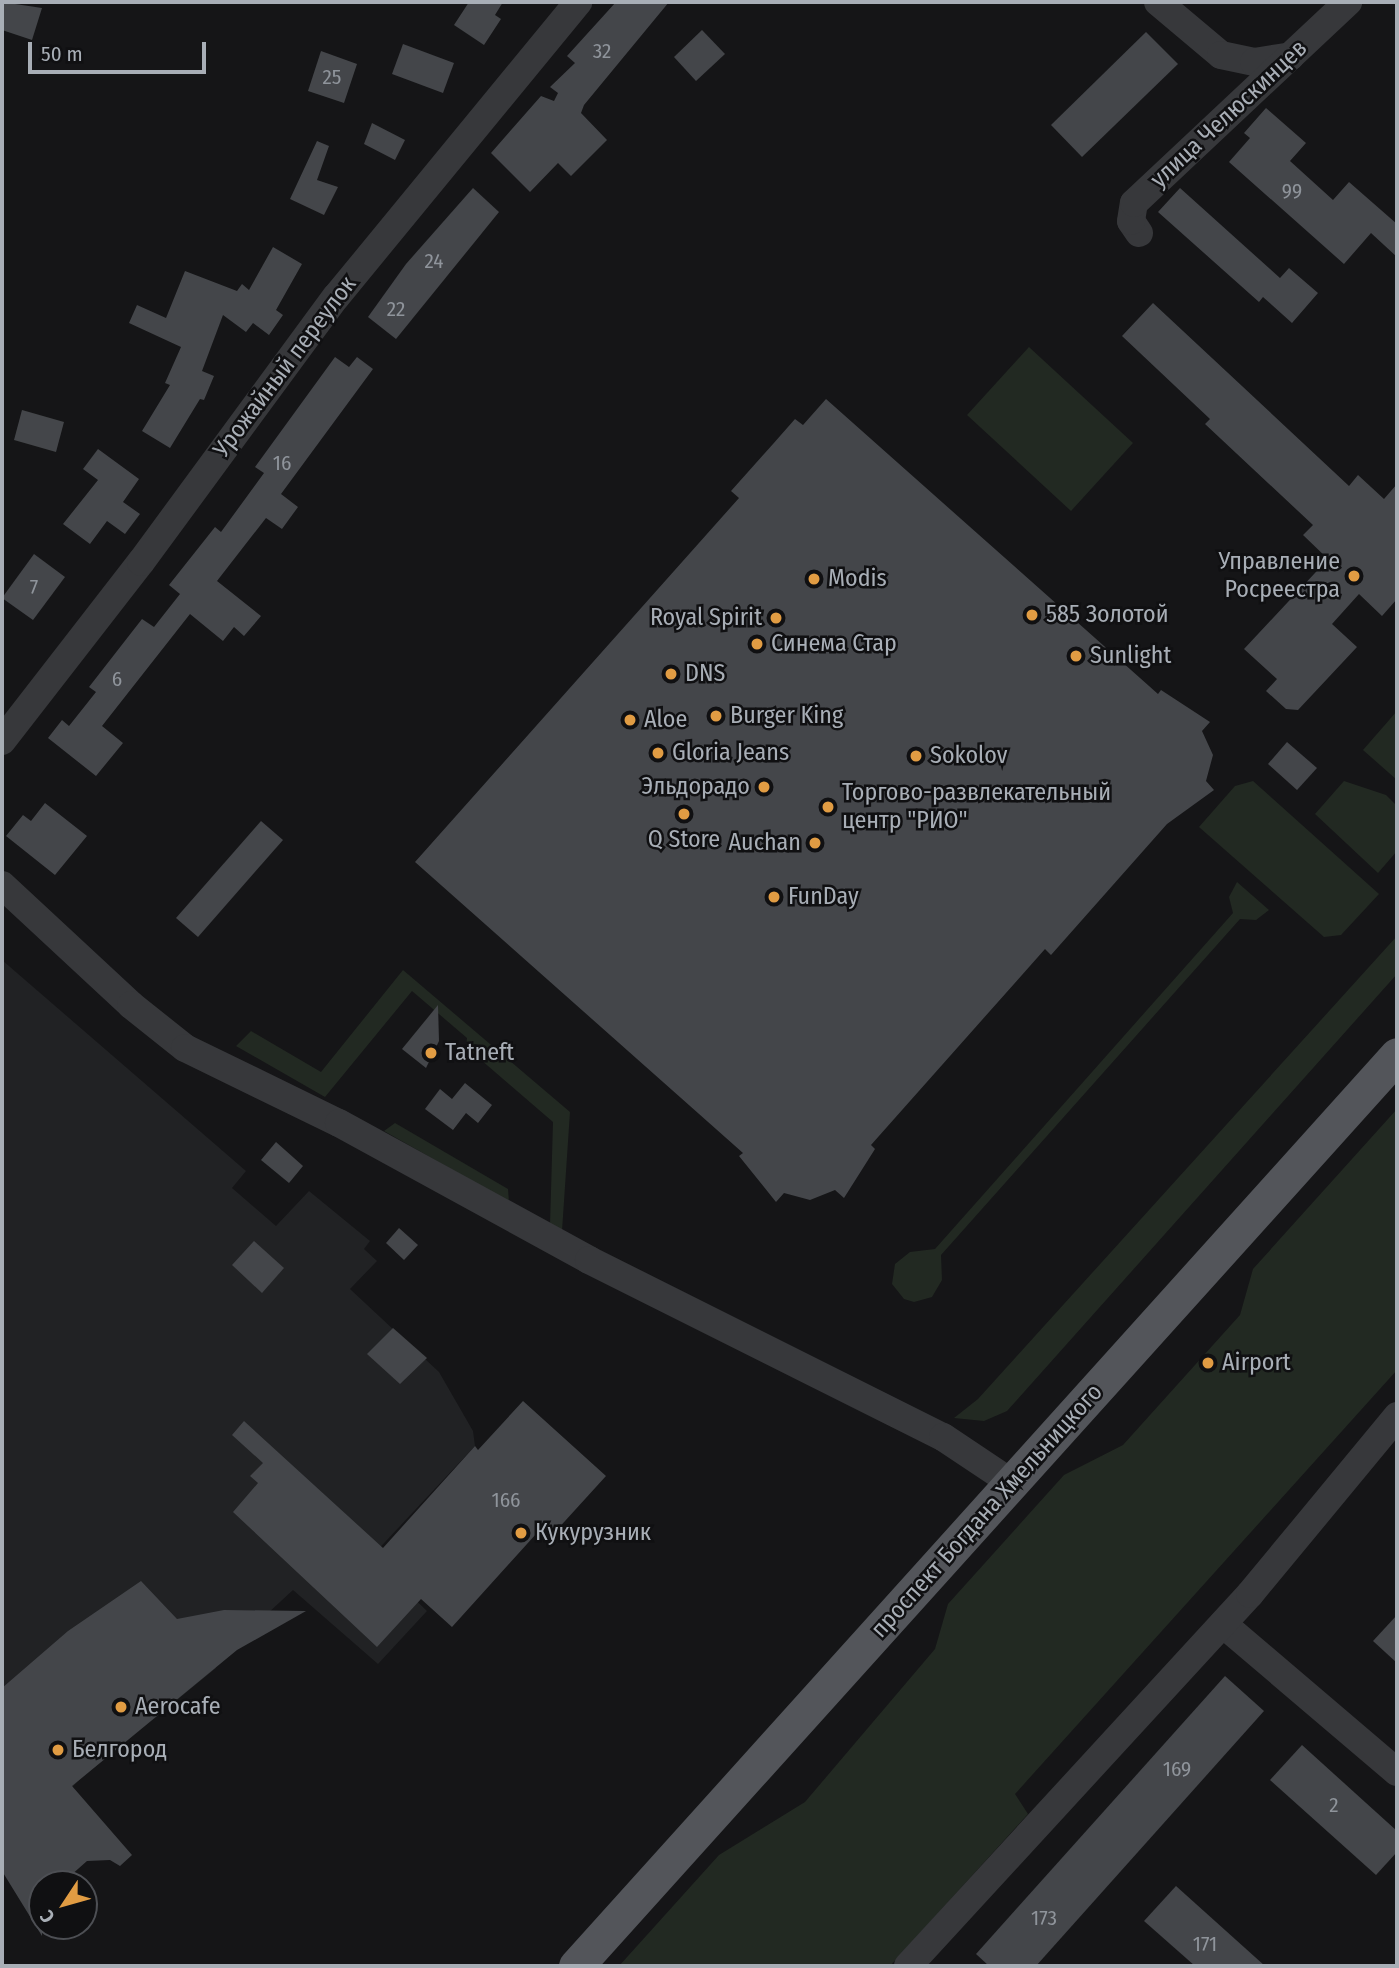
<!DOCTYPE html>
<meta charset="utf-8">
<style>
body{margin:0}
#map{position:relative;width:1399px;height:1968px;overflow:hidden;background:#151517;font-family:"Fira Sans Condensed",sans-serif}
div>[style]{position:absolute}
.built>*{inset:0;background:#212224}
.green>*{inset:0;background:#222922}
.building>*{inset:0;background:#44464a}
.minor>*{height:28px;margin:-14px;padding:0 14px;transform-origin:14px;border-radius:14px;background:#37383b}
.major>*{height:35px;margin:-17.5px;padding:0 17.5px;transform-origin:17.5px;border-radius:17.5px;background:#53555a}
.dots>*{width:19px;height:19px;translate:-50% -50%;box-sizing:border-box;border:4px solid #101012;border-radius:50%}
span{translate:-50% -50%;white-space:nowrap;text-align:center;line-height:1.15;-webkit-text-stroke:5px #101012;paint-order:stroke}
.number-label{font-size:21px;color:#8f949b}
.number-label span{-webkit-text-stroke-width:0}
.street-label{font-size:24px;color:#a8aeb6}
.poi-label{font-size:24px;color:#a8aeb6}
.right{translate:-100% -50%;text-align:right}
.left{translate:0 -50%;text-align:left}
.frame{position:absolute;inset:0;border:4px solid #a8aeb6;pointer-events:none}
.north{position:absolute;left:28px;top:1870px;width:70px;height:70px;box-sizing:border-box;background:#101012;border:2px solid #4d4f54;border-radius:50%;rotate:234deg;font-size:19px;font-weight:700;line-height:28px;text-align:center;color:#a8aeb6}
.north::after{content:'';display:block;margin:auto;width:24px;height:32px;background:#e19c43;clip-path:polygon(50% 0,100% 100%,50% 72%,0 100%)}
.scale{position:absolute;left:28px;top:42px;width:178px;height:32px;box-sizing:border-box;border:4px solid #a8aeb6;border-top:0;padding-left:9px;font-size:21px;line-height:24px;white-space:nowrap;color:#a8aeb6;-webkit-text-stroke:5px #101012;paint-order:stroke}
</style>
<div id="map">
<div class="built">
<i style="clip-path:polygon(2px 960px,246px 1171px,232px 1188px,276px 1226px,309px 1191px,370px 1241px,364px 1249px,377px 1261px,350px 1289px,439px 1372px,473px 1431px,475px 1446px,371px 1557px,427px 1611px,378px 1664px,293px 1590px,253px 1627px,200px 1643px,216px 1668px,78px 1781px,2px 1862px)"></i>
</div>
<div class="green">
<i style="clip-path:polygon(1029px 347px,1133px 443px,1071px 511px,967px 415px)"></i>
<i style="clip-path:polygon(1397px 711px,1397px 780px,1363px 750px)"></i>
<i style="clip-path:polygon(1253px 781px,1379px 894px,1341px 935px,1324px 937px,1199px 827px,1235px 786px)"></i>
<i style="clip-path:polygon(1344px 781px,1386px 795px,1397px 806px,1397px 851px,1378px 873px,1315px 814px)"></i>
<i style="clip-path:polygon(1237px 882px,1269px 910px,1256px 920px,1240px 919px,941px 1255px,942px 1280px,932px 1297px,914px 1302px,904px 1299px,892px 1284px,895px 1264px,910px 1252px,935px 1249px,1233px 913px,1229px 897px)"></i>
<i style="clip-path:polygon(1397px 936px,1397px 974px,1007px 1411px,984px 1421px,954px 1418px,978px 1399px)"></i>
<i style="clip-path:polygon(403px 970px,570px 1112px,562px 1231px,550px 1225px,553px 1122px,466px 1047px,467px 1038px,412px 991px,325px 1097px,236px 1046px,251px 1031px,321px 1072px)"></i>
<i style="clip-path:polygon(1397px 1109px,1397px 1370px,1015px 1794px,1028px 1814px,890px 1966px,619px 1966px,719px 1855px,805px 1802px,935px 1649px,948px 1604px,1064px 1475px,1123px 1445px,1240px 1315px,1253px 1269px)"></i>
<i style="clip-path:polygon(395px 1123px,508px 1189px,509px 1202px,384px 1131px)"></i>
</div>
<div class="building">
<i style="clip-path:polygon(2px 2px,42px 8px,32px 40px,2px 30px)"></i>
<i style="clip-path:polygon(469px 2px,503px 2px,495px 15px,501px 19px,484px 45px,454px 25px)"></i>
<i style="clip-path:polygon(616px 2px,669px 2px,584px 105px,581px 113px,607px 140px,571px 176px,558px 163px,530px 192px,491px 153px,541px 96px,554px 101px,558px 93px,550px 87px,575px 63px,567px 56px)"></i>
<i style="clip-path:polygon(702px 30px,725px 54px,696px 81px,674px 57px)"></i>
<i style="clip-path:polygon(1146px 32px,1178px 64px,1082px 157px,1051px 125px)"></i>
<i style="clip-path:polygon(403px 44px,454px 63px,443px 93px,392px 74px)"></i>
<i style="clip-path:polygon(321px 51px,357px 64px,344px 103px,308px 91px)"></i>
<i style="clip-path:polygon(1266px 108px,1306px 143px,1290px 161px,1333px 200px,1349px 182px,1397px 224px,1397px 257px,1371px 233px,1344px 264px,1229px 162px,1250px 138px,1244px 133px)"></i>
<i style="clip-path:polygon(372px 123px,405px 140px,395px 160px,364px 144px)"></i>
<i style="clip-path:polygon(317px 141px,329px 146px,317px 180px,338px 187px,324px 215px,290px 199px)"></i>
<i style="clip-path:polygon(473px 188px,499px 212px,396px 339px,368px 317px,406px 264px)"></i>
<i style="clip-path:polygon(1180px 188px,1280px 278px,1289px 268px,1318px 293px,1292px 323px,1263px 297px,1259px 302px,1158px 212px)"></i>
<i style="clip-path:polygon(273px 247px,302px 264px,276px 310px,283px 315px,269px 335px,253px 323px,246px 332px,223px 315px,202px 371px,214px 376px,204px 400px,200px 399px,170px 448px,142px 431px,170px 385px,165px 383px,181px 347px,129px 323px,137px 305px,166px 318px,185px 271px,237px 291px,242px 284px,249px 290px)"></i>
<i style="clip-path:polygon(1153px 303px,1349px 486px,1358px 475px,1384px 499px,1397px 484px,1397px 599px,1382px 616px,1359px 594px,1332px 624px,1357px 647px,1298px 710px,1286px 709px,1266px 691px,1277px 679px,1244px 649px,1328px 559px,1303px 535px,1313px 525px,1205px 424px,1210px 419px,1122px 336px)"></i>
<i style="clip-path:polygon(335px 357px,349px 367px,357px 357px,373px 369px,281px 494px,298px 507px,282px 529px,266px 518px,217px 581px,261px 616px,244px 636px,234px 627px,223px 641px,190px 614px,102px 726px,123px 743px,96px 776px,48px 738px,62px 720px,69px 726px,96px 692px,89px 687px,142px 619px,154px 627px,180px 594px,169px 585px,215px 527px,221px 532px,264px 473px,255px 467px)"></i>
<i style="clip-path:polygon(826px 399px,1158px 694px,1161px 690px,1210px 722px,1202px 731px,1213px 755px,1206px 781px,1214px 790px,1167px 824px,1051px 955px,1045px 949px,871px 1145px,875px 1149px,844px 1198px,835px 1190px,810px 1200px,784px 1193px,776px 1202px,739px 1156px,743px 1153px,415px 862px,739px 498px,731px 491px,773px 444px,795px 419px,803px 425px)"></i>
<i style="clip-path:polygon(22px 410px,64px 422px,56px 452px,14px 440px)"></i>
<i style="clip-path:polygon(98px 449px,139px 479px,123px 502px,140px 514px,125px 534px,107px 521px,90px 544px,63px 524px,98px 480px,83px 469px)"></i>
<i style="clip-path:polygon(34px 554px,65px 577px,33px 620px,2px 598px)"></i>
<i style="clip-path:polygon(1287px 742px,1317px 768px,1297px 790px,1268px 764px)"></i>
<i style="clip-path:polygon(45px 803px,87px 836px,55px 875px,6px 836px,23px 815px,31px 821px)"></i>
<i style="clip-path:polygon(261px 821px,283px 840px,198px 937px,176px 918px)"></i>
<i style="clip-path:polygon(438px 1005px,439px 1041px,426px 1068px,402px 1049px)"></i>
<i style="clip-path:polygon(465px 1083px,492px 1105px,478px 1123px,466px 1113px,453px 1130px,425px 1109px,440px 1089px,452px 1099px)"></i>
<i style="clip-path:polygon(276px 1142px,303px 1166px,289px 1183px,261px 1160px)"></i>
<i style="clip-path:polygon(399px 1228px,418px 1245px,404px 1260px,386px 1243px)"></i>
<i style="clip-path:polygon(254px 1241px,284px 1268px,262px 1293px,232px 1265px)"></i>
<i style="clip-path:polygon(393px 1328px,427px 1358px,400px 1384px,367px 1354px)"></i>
<i style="clip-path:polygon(523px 1401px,606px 1476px,555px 1532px,546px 1523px,452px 1627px,421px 1599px,377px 1647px,233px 1512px,258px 1483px,250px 1476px,263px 1463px,232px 1435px,244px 1421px,383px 1548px,475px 1446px,478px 1450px)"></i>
<i style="clip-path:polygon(141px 1581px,177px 1619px,224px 1610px,306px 1611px,237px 1650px,72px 1786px,132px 1855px,120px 1866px,110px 1860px,87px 1861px,61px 1884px,42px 1884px,42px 1936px,2px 1871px,2px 1688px,68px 1631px)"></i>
<i style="clip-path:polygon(1397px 1615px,1397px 1663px,1373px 1641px)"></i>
<i style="clip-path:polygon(1225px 1676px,1264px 1711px,1036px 1966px,989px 1966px,976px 1954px)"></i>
<i style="clip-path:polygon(1302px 1745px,1397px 1831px,1397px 1852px,1376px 1875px,1270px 1780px)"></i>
<i style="clip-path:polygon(1176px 1886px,1265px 1966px,1195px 1966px,1144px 1921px)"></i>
</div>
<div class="minor">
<i style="left:1158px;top:2px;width:82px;rotate:40.1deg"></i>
<i style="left:1221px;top:55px;width:34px;rotate:12deg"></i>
<i style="left:1254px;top:62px;width:37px;rotate:-9deg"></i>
<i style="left:1139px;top:233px;width:14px;rotate:-124deg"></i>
<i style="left:1131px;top:221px;width:18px;rotate:-81deg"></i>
<i style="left:1134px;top:203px;width:294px;rotate:-43.2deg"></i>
<i style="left:2px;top:741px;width:227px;rotate:-52.2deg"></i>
<i style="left:141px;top:562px;width:329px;rotate:-53.7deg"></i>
<i style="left:336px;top:297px;width:382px;rotate:-50.6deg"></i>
<i style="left:2px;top:885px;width:176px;rotate:42.9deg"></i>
<i style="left:131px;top:1005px;width:69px;rotate:38.5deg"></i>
<i style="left:185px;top:1048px;width:171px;rotate:26deg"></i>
<i style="left:339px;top:1123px;width:285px;rotate:28.7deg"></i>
<i style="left:589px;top:1260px;width:396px;rotate:26.6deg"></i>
<i style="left:943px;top:1437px;width:83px;rotate:33.7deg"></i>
<i style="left:1223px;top:1624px;width:228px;rotate:40.4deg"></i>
<i style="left:908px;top:1966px;width:505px;rotate:-47.41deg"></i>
<i style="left:1250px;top:1594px;width:231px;rotate:-50.4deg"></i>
</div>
<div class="major">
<i style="left:576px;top:1966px;width:1226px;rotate:-47.97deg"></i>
</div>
<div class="dots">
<i style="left:1354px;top:576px;background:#e19c43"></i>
<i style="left:814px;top:579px;background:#e19c43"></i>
<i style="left:1032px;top:615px;background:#e19c43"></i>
<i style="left:776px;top:618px;background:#e19c43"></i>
<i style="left:757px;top:644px;background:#e19c43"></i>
<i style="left:1076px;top:656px;background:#e19c43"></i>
<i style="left:671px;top:674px;background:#e19c43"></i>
<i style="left:716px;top:716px;background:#e19c43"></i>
<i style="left:630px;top:720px;background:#e19c43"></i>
<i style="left:658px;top:753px;background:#e19c43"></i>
<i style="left:916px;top:756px;background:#e19c43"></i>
<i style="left:764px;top:787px;background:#e19c43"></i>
<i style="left:828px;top:807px;background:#e19c43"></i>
<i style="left:684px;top:814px;background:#e19c43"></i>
<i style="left:815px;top:843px;background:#e19c43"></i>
<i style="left:774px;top:897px;background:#e19c43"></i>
<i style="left:431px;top:1053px;background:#e19c43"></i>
<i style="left:1208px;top:1363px;background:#e19c43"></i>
<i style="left:521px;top:1533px;background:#e19c43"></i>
<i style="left:121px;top:1707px;background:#e19c43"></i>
<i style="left:58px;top:1750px;background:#e19c43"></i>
</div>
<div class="number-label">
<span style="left:602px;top:51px">32</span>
<span style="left:332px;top:77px">25</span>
<span style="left:1292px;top:191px">99</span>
<span style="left:434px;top:261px">24</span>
<span style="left:396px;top:309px">22</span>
<span style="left:282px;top:463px">16</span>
<span style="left:34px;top:587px">7</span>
<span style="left:117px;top:679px">6</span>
<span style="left:506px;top:1500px">166</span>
<span style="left:1177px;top:1769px">169</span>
<span style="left:1334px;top:1805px">2</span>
<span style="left:1044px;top:1918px">173</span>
<span style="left:1205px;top:1944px">171</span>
</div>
<div class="street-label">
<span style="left:1229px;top:114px;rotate:-43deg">улица Челюскинцев</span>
<span style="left:285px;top:367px;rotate:-53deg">Урожайный переулок</span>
<span style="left:987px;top:1511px;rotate:-48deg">проспект Богдана Хмельницкого</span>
</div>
<div class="poi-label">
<span class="right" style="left:1340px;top:576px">Управление<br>Росреестра</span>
<span class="left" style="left:828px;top:579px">Modis</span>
<span class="left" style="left:1046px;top:615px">585 Золотой</span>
<span class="right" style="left:762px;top:618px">Royal Spirit</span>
<span class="left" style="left:771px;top:644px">Синема Стар</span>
<span class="left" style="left:1090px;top:656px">Sunlight</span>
<span class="left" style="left:685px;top:674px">DNS</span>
<span class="left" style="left:730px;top:716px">Burger King</span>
<span class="left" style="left:644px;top:720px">Aloe</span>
<span class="left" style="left:672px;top:753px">Gloria Jeans</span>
<span class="left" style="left:930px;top:756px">Sokolov</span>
<span class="right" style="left:750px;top:787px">Эльдорадо</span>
<span class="left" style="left:842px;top:807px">Торгово-развлекательный<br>центр "РИО"</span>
<span style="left:684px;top:840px">Q Store</span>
<span class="right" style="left:801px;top:843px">Auchan</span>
<span class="left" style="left:788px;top:897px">FunDay</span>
<span class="left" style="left:445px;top:1053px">Tatneft</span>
<span class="left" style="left:1222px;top:1363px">Airport</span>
<span class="left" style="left:535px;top:1533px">Кукурузник</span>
<span class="left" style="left:135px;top:1707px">Aerocafe</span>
<span class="left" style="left:72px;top:1750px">Белгород</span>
</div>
<div class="frame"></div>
<div class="north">С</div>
<div class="scale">50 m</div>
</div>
